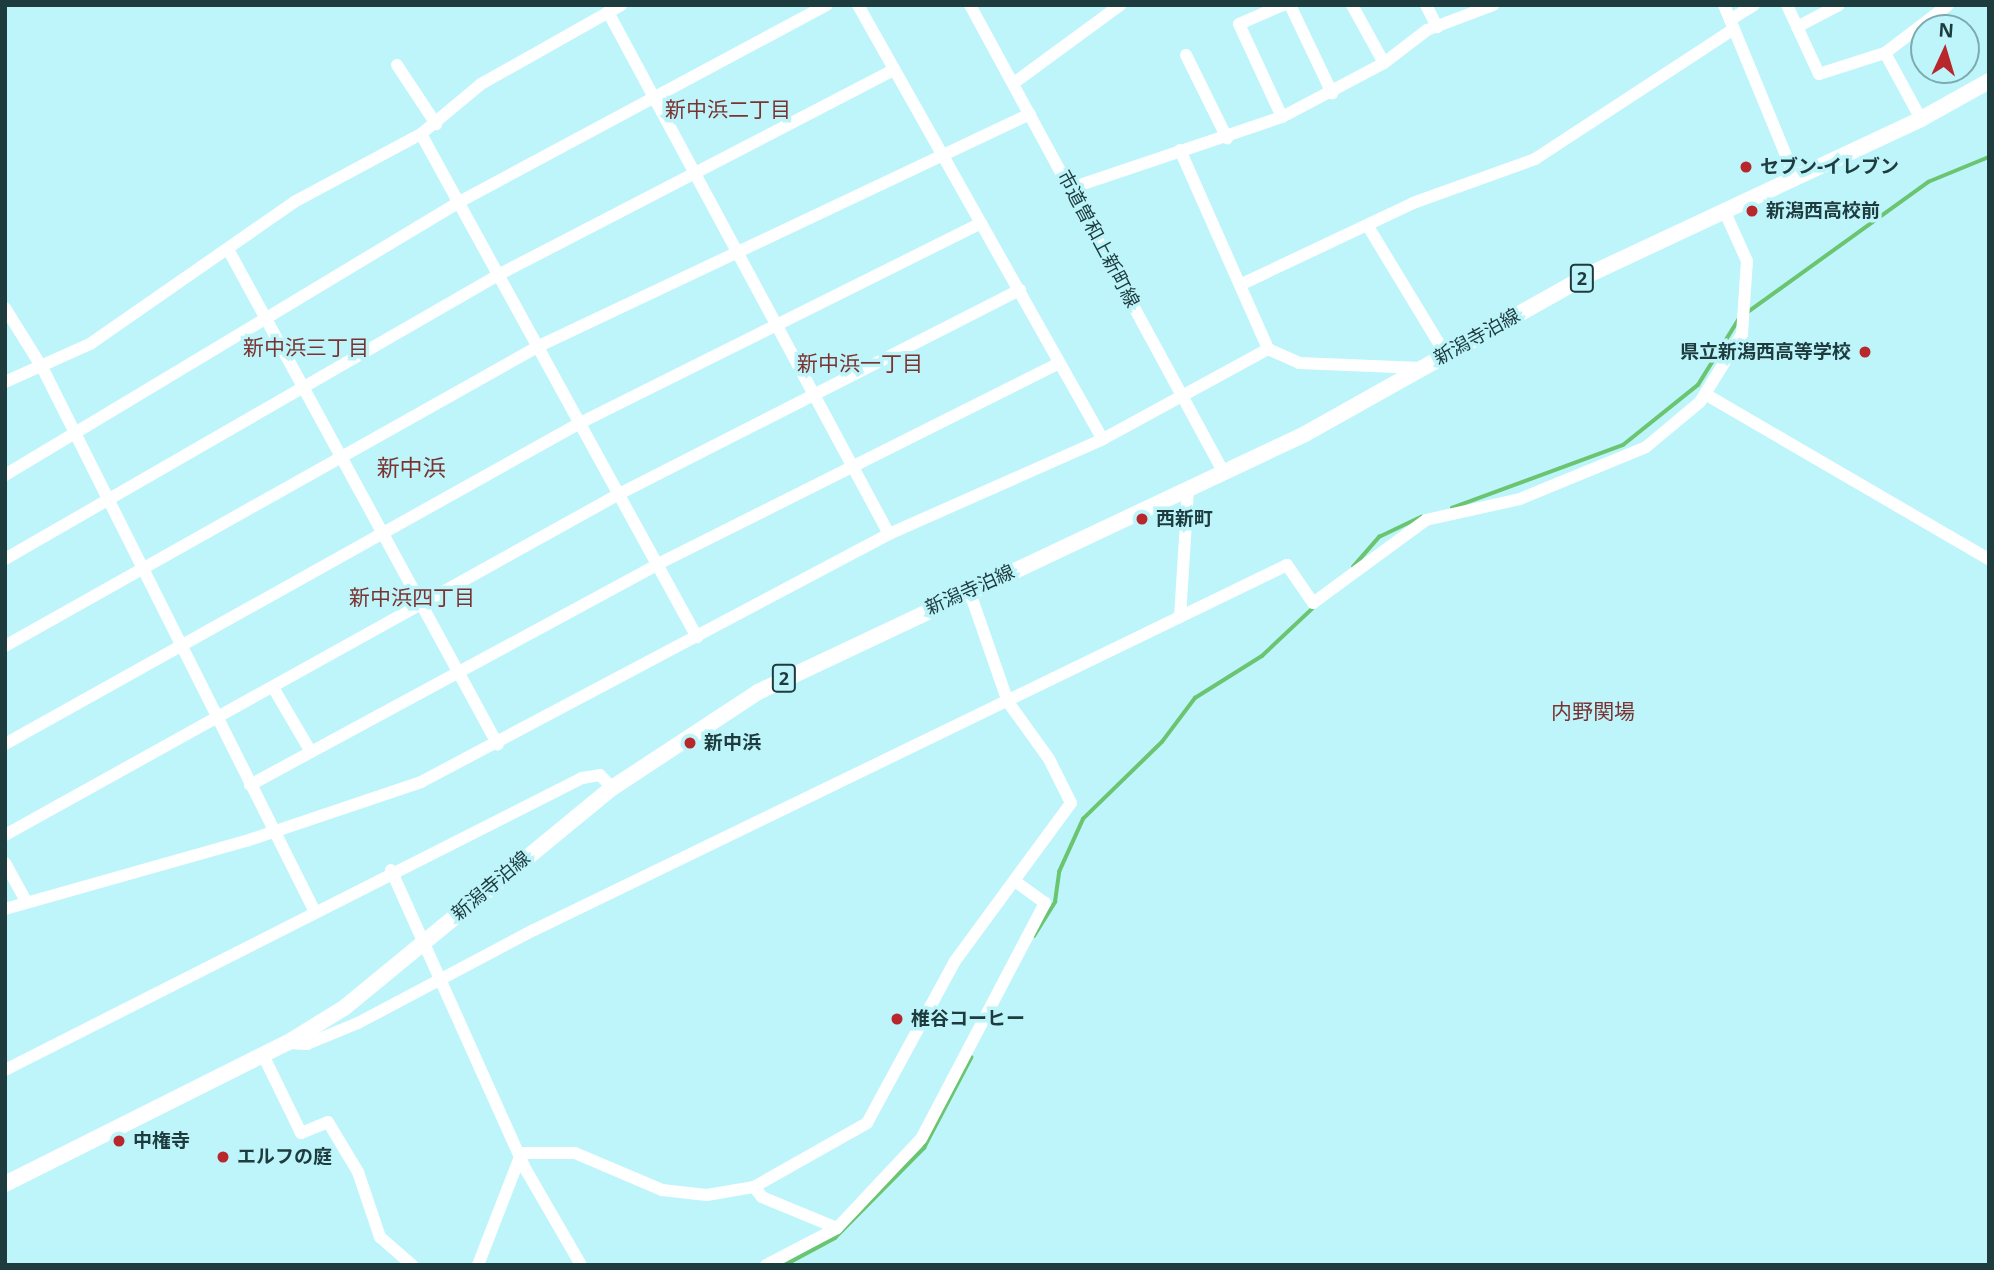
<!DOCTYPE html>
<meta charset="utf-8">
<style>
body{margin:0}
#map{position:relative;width:1994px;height:1270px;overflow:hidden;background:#bdf5fb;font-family:"Open Sans","Noto Sans JP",sans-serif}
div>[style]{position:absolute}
.stream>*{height:3.5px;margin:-1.75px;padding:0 1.75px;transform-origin:1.75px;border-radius:1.75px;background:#6bc470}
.minor>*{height:12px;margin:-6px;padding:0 6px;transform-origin:6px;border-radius:6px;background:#fff}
.major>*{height:16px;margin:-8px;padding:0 8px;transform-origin:8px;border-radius:8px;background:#fff}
.dots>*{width:19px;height:19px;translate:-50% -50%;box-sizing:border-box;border:4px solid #bdf5fb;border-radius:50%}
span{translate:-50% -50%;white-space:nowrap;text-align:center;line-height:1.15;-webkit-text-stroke:7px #bdf5fb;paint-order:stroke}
.shield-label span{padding:2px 5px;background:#bdf5fb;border:2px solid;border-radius:5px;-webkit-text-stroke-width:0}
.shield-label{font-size:18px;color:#1e3b3e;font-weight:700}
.poi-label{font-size:19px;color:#1e3b3e;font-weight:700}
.left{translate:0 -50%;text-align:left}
.right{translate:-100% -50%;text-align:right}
.street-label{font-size:19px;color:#1e3b3e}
.neighbourhood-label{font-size:21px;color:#7a3330}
.quarter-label{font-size:23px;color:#7a3330}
.frame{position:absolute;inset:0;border:7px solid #1e3b3e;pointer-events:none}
.north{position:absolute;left:1910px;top:14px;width:70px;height:70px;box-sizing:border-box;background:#bdf5fb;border:2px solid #7dabaf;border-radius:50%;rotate:4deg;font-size:19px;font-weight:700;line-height:28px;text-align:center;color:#1e3b3e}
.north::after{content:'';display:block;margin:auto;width:24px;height:32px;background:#b7272b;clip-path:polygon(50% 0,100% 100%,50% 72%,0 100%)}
</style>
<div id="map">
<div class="stream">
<i style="left:1748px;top:312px;width:222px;rotate:-35.8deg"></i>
<i style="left:1928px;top:182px;width:66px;rotate:-22.3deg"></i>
<i style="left:1452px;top:508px;width:182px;rotate:-20.2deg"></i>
<i style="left:1623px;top:445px;width:96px;rotate:-38.7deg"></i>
<i style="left:1698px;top:385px;width:78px;rotate:-58.2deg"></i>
<i style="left:1353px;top:567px;width:40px;rotate:-49deg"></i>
<i style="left:1379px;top:537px;width:47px;rotate:-25.5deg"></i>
<i style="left:1034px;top:936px;width:40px;rotate:-58deg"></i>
<i style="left:1055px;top:902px;width:30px;rotate:-82deg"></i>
<i style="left:1059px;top:872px;width:58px;rotate:-65.6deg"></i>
<i style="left:1083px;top:819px;width:110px;rotate:-44.3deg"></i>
<i style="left:1162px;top:742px;width:55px;rotate:-53.1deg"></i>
<i style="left:1195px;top:698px;width:79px;rotate:-32.1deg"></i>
<i style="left:1262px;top:656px;width:70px;rotate:-43.3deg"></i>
<i style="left:785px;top:1265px;width:57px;rotate:-28.4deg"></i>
<i style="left:835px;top:1238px;width:127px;rotate:-45.3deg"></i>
<i style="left:924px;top:1148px;width:102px;rotate:-62.4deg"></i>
</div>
<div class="minor">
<i style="left:858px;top:5px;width:498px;rotate:60.6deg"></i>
<i style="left:970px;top:5px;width:532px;rotate:61.51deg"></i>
<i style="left:1290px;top:5px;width:98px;rotate:64.5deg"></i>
<i style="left:1352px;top:5px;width:66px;rotate:61.1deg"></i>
<i style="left:1426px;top:5px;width:25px;rotate:63deg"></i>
<i style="left:1724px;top:5px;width:186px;rotate:67.6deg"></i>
<i style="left:1787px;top:5px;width:76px;rotate:65.1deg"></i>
<i style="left:1819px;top:74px;width:69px;rotate:-17.7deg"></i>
<i style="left:1885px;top:53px;width:79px;rotate:-37.3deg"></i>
<i style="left:608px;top:12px;width:593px;rotate:61.71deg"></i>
<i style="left:1730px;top:20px;width:28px;rotate:-32deg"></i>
<i style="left:1797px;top:27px;width:47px;rotate:-27.6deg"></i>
<i style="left:1885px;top:53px;width:75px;rotate:61.4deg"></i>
<i style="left:1186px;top:55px;width:93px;rotate:63.7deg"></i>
<i style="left:397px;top:65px;width:71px;rotate:56.5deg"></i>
<i style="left:1014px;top:83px;width:132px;rotate:-36.3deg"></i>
<i style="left:1282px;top:117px;width:102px;rotate:-114.8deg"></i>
<i style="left:1239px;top:24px;width:48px;rotate:-23.4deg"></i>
<i style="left:421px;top:134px;width:574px;rotate:61.25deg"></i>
<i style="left:1180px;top:150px;width:218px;rotate:66.1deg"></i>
<i style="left:1268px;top:349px;width:34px;rotate:24deg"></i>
<i style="left:1299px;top:363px;width:122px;rotate:2.3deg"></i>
<i style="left:1071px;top:188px;width:223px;rotate:-18.6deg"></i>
<i style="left:1282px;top:117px;width:115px;rotate:-27.9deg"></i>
<i style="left:1384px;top:63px;width:54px;rotate:-37.5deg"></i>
<i style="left:1427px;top:30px;width:71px;rotate:-20.7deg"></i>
<i style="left:1369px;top:228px;width:149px;rotate:58.8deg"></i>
<i style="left:229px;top:251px;width:562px;rotate:61.43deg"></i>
<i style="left:1244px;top:283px;width:187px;rotate:-25.3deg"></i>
<i style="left:1413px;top:203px;width:130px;rotate:-19.8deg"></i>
<i style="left:1535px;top:159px;width:238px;rotate:-33.2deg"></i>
<i style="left:5px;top:308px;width:72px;rotate:58.1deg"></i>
<i style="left:43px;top:369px;width:607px;rotate:63.39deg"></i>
<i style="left:5px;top:382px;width:93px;rotate:-24.1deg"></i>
<i style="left:90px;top:344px;width:249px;rotate:-34.8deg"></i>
<i style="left:294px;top:202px;width:144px;rotate:-28.2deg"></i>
<i style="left:421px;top:134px;width:78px;rotate:-39.8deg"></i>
<i style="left:481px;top:84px;width:161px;rotate:-29.4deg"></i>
<i style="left:1705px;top:394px;width:328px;rotate:30.2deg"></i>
<i style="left:5px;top:475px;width:532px;rotate:-31deg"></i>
<i style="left:461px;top:201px;width:415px;rotate:-28.2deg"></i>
<i style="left:5px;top:559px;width:571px;rotate:-29.93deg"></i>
<i style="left:500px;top:274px;width:444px;rotate:-27.4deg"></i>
<i style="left:1180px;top:617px;width:126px;rotate:-86.4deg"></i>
<i style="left:5px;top:646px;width:612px;rotate:-29.33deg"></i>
<i style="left:539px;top:346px;width:543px;rotate:-25.29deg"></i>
<i style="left:274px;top:689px;width:73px;rotate:59.6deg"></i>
<i style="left:5px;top:744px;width:659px;rotate:-29.17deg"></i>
<i style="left:580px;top:423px;width:448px;rotate:-26.5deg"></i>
<i style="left:250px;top:785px;width:464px;rotate:-28.4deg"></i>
<i style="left:658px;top:564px;width:449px;rotate:-26.6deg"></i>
<i style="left:5px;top:835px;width:705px;rotate:-29.04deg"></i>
<i style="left:621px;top:493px;width:448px;rotate:-27deg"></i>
<i style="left:5px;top:863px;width:43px;rotate:61.1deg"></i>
<i style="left:391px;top:870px;width:329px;rotate:65.8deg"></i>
<i style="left:526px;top:1170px;width:110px;rotate:59.9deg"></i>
<i style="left:5px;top:909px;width:250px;rotate:-15.8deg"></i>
<i style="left:246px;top:841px;width:185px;rotate:-18.6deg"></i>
<i style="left:421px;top:782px;width:530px;rotate:-27.92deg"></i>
<i style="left:889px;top:534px;width:234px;rotate:-23.9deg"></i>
<i style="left:1103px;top:439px;width:188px;rotate:-28.6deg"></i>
<i style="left:287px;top:1043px;width:20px;rotate:3deg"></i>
<i style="left:307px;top:1044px;width:55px;rotate:-22.4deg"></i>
<i style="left:358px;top:1023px;width:199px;rotate:-27.9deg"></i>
<i style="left:534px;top:930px;width:837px;rotate:-25.86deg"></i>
<i style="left:1287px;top:565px;width:46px;rotate:55.6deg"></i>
<i style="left:1313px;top:603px;width:140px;rotate:-36.3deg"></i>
<i style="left:1426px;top:520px;width:96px;rotate:-12.6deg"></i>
<i style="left:1520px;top:499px;width:136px;rotate:-22.4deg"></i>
<i style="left:1646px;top:447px;width:70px;rotate:-39.8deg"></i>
<i style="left:1700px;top:402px;width:80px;rotate:-58.3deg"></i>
<i style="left:1742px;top:334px;width:73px;rotate:-86.1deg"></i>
<i style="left:1747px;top:261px;width:56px;rotate:-114.3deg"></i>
<i style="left:263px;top:1055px;width:87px;rotate:64deg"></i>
<i style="left:301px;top:1133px;width:29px;rotate:-22deg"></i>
<i style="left:328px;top:1122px;width:58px;rotate:59deg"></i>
<i style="left:358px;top:1172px;width:69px;rotate:71.3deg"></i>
<i style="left:380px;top:1237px;width:43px;rotate:41.2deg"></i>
<i style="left:5px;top:1070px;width:647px;rotate:-26.84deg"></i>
<i style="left:582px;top:778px;width:18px;rotate:-9deg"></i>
<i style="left:600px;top:775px;width:18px;rotate:47deg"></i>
<i style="left:522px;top:1153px;width:53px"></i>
<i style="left:575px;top:1153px;width:95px;rotate:23deg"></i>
<i style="left:662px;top:1190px;width:45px;rotate:6.3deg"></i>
<i style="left:707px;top:1195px;width:48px;rotate:-9.7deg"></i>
<i style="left:754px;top:1187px;width:130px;rotate:-29.5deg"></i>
<i style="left:867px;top:1123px;width:184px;rotate:-61.5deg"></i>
<i style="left:955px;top:961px;width:196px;rotate:-53.7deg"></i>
<i style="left:1071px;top:803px;width:49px;rotate:-116.6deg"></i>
<i style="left:1049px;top:759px;width:70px;rotate:-125.7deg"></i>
<i style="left:1008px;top:702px;width:119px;rotate:-109.2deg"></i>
<i style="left:754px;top:1187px;width:13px;rotate:51deg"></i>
<i style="left:762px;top:1197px;width:81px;rotate:22.5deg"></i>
<i style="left:478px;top:1265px;width:119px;rotate:-68.8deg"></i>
<i style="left:766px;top:1265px;width:80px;rotate:-27.5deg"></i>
<i style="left:837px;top:1228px;width:122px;rotate:-46.7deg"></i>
<i style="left:921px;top:1139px;width:267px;rotate:-62.3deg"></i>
<i style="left:1045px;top:903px;width:34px;rotate:-144deg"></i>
</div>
<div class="major">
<i style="left:5px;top:1184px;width:315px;rotate:-26.6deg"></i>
<i style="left:287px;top:1043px;width:67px;rotate:-31.6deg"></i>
<i style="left:344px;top:1008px;width:347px;rotate:-39.4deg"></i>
<i style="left:612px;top:788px;width:175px;rotate:-33.3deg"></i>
<i style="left:758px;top:692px;width:605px;rotate:-25.25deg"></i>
<i style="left:1305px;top:434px;width:325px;rotate:-29.3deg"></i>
<i style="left:1588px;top:275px;width:368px;rotate:-25.1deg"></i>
<i style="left:1921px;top:119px;width:78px;rotate:-29.2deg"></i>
</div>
<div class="dots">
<i style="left:1746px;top:167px;background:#b7272b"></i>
<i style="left:1752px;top:211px;background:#b7272b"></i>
<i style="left:1865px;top:352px;background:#b7272b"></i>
<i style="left:1142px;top:519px;background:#b7272b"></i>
<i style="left:690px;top:743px;background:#b7272b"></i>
<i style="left:897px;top:1019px;background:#b7272b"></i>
<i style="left:119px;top:1141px;background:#b7272b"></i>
<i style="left:223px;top:1157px;background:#b7272b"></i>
</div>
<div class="shield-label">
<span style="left:1582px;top:278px">2</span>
<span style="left:784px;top:678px">2</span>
</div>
<div class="poi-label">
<span class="left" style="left:1760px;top:167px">セブン-イレブン</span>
<span class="left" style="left:1766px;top:211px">新潟西高校前</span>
<span class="right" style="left:1851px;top:352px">県立新潟西高等学校</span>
<span class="left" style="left:1156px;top:519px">西新町</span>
<span class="left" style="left:704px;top:743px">新中浜</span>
<span class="left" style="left:911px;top:1019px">椎谷コーヒー</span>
<span class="left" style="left:133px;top:1141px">中権寺</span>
<span class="left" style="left:237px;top:1157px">エルフの庭</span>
</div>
<div class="street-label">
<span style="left:1098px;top:239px;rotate:62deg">市道曽和上新町線</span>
<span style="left:1477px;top:337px;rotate:-29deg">新潟寺泊線</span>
<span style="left:970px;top:590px;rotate:-24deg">新潟寺泊線</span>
<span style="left:491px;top:886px;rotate:-40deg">新潟寺泊線</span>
</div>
<div class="neighbourhood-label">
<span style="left:728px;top:109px">新中浜二丁目</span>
<span style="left:306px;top:347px">新中浜三丁目</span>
<span style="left:860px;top:363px">新中浜一丁目</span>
<span style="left:412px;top:597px">新中浜四丁目</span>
<span style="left:1593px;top:711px">内野関場</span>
</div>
<div class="quarter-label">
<span style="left:411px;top:467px">新中浜</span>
</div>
<div class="frame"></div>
<div class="north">N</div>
</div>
